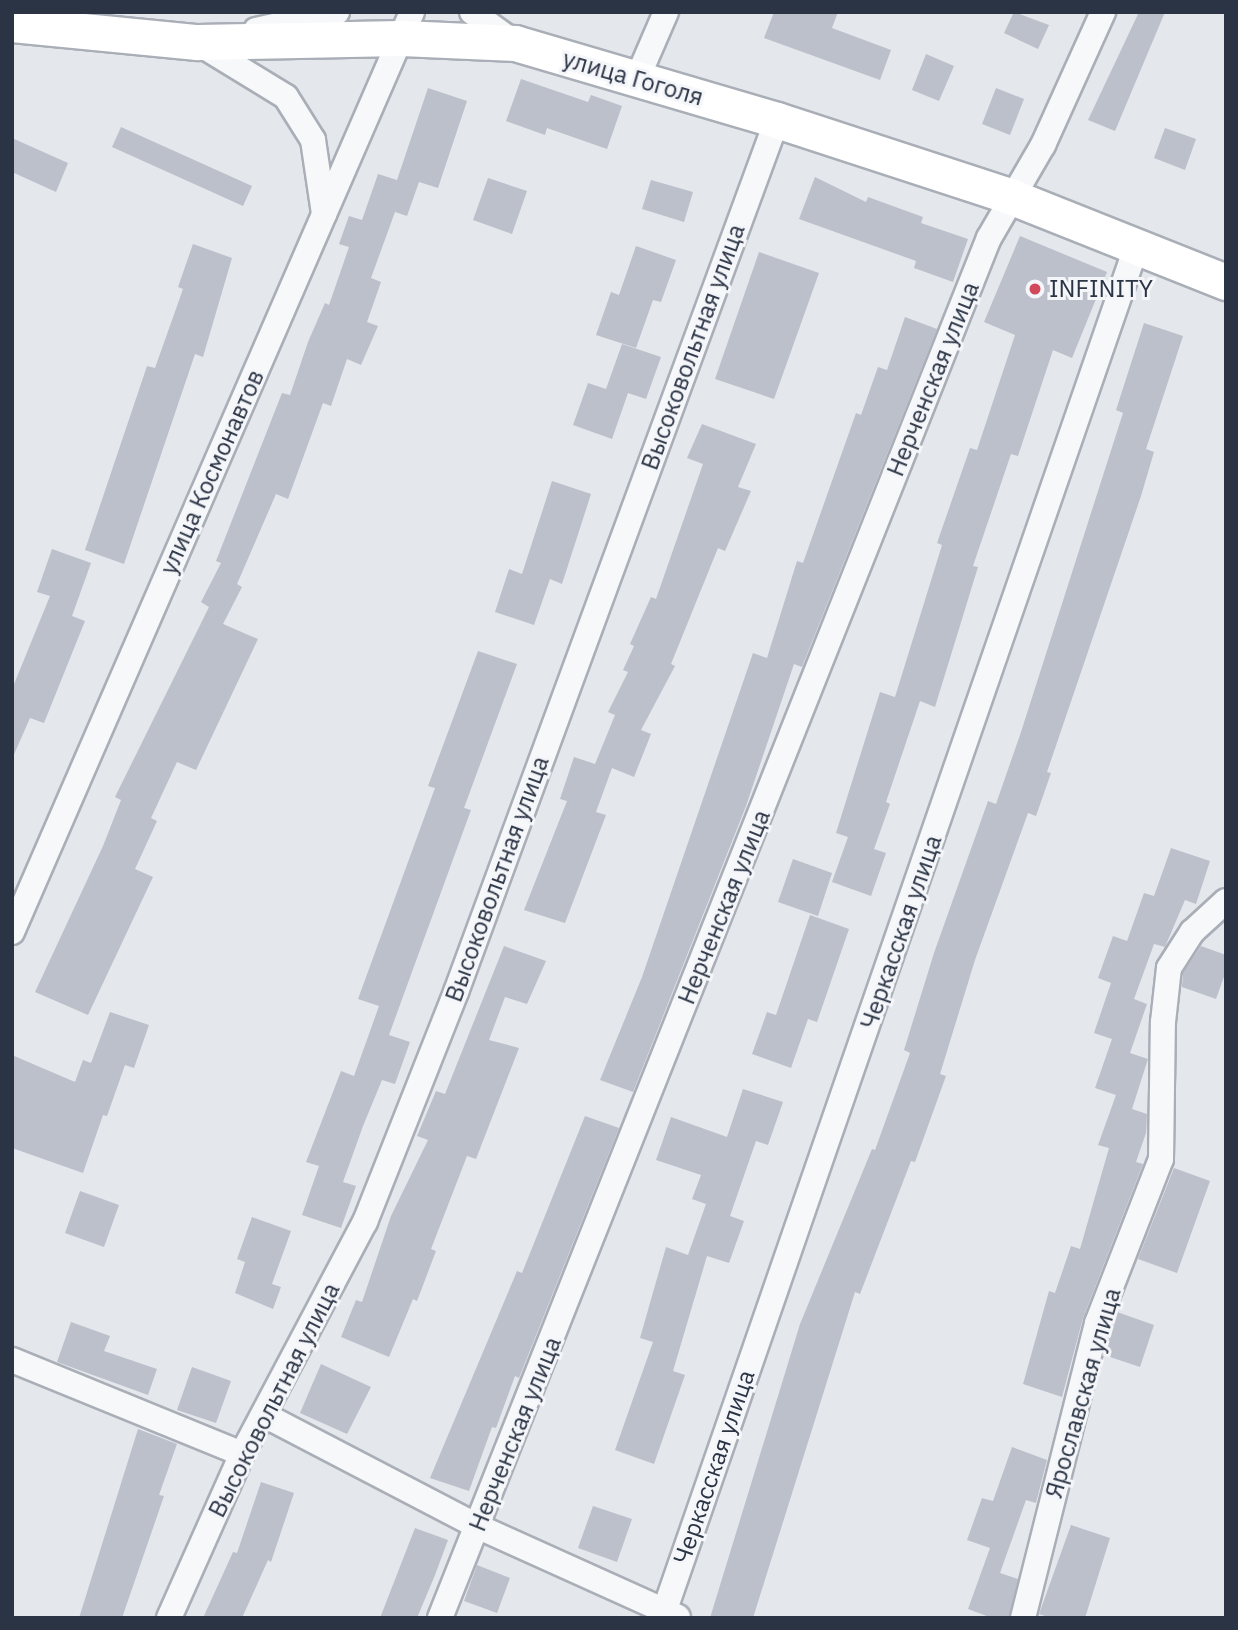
<!DOCTYPE html>
<meta charset="utf-8">
<style>
body{margin:0}
#map{position:relative;width:1238px;height:1630px;overflow:hidden;background:#e4e7ec;font-family:"IBM Plex Sans",sans-serif}
div>[style]{position:absolute}
.building>*{inset:0;background:#bbc0ca}
.roads{filter:drop-shadow(2px 0 #a9aeb7) drop-shadow(-2px 0 #a9aeb7) drop-shadow(0 2px #a9aeb7) drop-shadow(0 -2px #a9aeb7)}
.minor>*{height:24px;margin:-12px;padding:0 12px;transform-origin:12px;border-radius:12px;background:#f7f8fa}
.highway>*{height:35px;margin:-17.5px;padding:0 17.5px;transform-origin:17.5px;border-radius:17.5px;background:#fff}
.dots>*{width:19px;height:19px;translate:-50% -50%;box-sizing:border-box;border:4px solid #f4f6f9;border-radius:50%}
span{translate:-50% -50%;white-space:nowrap;text-align:center;line-height:1.15;-webkit-text-stroke:6px #f4f6f9;paint-order:stroke}
.street-label{font-size:24px;color:#2b3445}
.poi-label{font-size:24px;color:#2b3445}
.left{translate:0 -50%;text-align:left}
.frame{position:absolute;inset:0;border:14px solid #2b3445;pointer-events:none}
</style>
<div id="map">
<div class="building">
<i style="clip-path:polygon(774px 12px,838px 12px,832px 28px,891px 50px,880px 80px,764px 38px)"></i>
<i style="clip-path:polygon(1014px 12px,1049px 25px,1038px 49px,1004px 33px)"></i>
<i style="clip-path:polygon(1139px 12px,1165px 12px,1115px 131px,1088px 120px)"></i>
<i style="clip-path:polygon(926px 54px,954px 66px,939px 101px,912px 90px)"></i>
<i style="clip-path:polygon(521px 79px,588px 102px,591px 95px,622px 106px,607px 149px,547px 128px,545px 135px,506px 121px)"></i>
<i style="clip-path:polygon(428px 88px,467px 101px,438px 188px,419px 182px,407px 216px,395px 212px,371px 278px,381px 282px,367px 322px,378px 326px,361px 365px,347px 359px,331px 406px,323px 403px,288px 499px,276px 494px,237px 584px,242px 587px,223px 624px,258px 639px,196px 770px,177px 762px,151px 818px,157px 821px,135px 869px,153px 877px,88px 1015px,35px 992px,103px 846px,121px 800px,115px 797px,209px 607px,201px 602px,221px 563px,216px 561px,282px 393px,290px 395px,308px 342px,325px 303px,329px 305px,349px 247px,339px 244px,349px 216px,362px 220px,378px 174px,397px 180px)"></i>
<i style="clip-path:polygon(996px 88px,1024px 99px,1010px 135px,982px 124px)"></i>
<i style="clip-path:polygon(121px 127px,252px 186px,243px 206px,112px 147px)"></i>
<i style="clip-path:polygon(1165px 128px,1196px 139px,1185px 170px,1154px 158px)"></i>
<i style="clip-path:polygon(12px 138px,68px 163px,56px 192px,12px 172px)"></i>
<i style="clip-path:polygon(815px 177px,866px 202px,868px 197px,923px 217px,921px 223px,968px 239px,953px 282px,914px 268px,916px 261px,799px 219px)"></i>
<i style="clip-path:polygon(488px 178px,527px 191px,512px 234px,473px 220px)"></i>
<i style="clip-path:polygon(651px 180px,693px 192px,684px 222px,642px 209px)"></i>
<i style="clip-path:polygon(1020px 236px,1107px 272px,1072px 358px,1053px 350px,1018px 456px,1011px 454px,973px 566px,978px 567px,935px 707px,920px 701px,886px 802px,890px 804px,874px 849px,886px 853px,871px 896px,832px 882px,848px 837px,836px 833px,880px 692px,895px 697px,942px 545px,937px 543px,970px 448px,977px 450px,1015px 335px,984px 322px)"></i>
<i style="clip-path:polygon(193px 244px,232px 258px,203px 357px,195px 354px,124px 564px,85px 550px,147px 366px,155px 368px,183px 289px,178px 287px)"></i>
<i style="clip-path:polygon(636px 246px,676px 260px,661px 302px,653px 300px,636px 348px,596px 335px,611px 292px,619px 295px)"></i>
<i style="clip-path:polygon(759px 252px,819px 273px,774px 399px,715px 379px)"></i>
<i style="clip-path:polygon(905px 317px,937px 329px,802px 667px,794px 664px,746px 806px,633px 1092px,600px 1080px,642px 977px,753px 653px,767px 658px,797px 561px,803px 563px,856px 413px,861px 415px,878px 367px,887px 370px)"></i>
<i style="clip-path:polygon(1144px 323px,1183px 336px,1146px 449px,1154px 452px,1141px 496px,1047px 772px,1051px 773px,1036px 816px,1028px 813px,975px 960px,940px 1074px,946px 1076px,915px 1162px,911px 1161px,860px 1294px,855px 1292px,753px 1618px,710px 1618px,800px 1324px,872px 1149px,875px 1150px,910px 1053px,904px 1050px,934px 953px,988px 801px,996px 804px,1021px 732px,1123px 413px,1116px 410px)"></i>
<i style="clip-path:polygon(622px 344px,661px 357px,646px 399px,628px 393px,612px 439px,573px 425px,588px 383px,606px 389px)"></i>
<i style="clip-path:polygon(702px 424px,756px 444px,738px 487px,751px 491px,725px 551px,718px 548px,671px 664px,675px 666px,641px 730px,651px 734px,634px 777px,612px 768px,596px 812px,606px 815px,565px 923px,524px 910px,567px 801px,560px 799px,574px 757px,595px 764px,615px 715px,608px 712px,628px 672px,623px 670px,634px 646px,630px 644px,651px 597px,656px 599px,703px 464px,687px 458px)"></i>
<i style="clip-path:polygon(552px 481px,591px 494px,562px 584px,550px 579px,534px 625px,495px 612px,509px 569px,522px 574px)"></i>
<i style="clip-path:polygon(52px 549px,91px 563px,72px 616px,85px 621px,44px 723px,30px 718px,12px 759px,12px 689px,50px 596px,37px 592px)"></i>
<i style="clip-path:polygon(478px 651px,517px 664px,464px 808px,471px 810px,389px 1035px,410px 1042px,395px 1084px,382px 1080px,363px 1126px,343px 1182px,356px 1186px,341px 1228px,302px 1215px,319px 1166px,306px 1162px,341px 1071px,354px 1076px,379px 1006px,358px 999px,435px 788px,428px 786px)"></i>
<i style="clip-path:polygon(1171px 848px,1210px 861px,1196px 904px,1185px 900px,1165px 947px,1154px 944px,1134px 999px,1147px 1004px,1130px 1053px,1148px 1059px,1132px 1109px,1147px 1114px,1146px 1133px,1136px 1162px,1143px 1164px,1083px 1318px,1062px 1397px,1023px 1384px,1049px 1291px,1055px 1293px,1071px 1246px,1080px 1249px,1109px 1148px,1098px 1145px,1116px 1095px,1095px 1088px,1112px 1039px,1094px 1033px,1111px 983px,1098px 978px,1113px 936px,1127px 941px,1144px 893px,1154px 896px)"></i>
<i style="clip-path:polygon(793px 859px,832px 873px,818px 916px,778px 902px)"></i>
<i style="clip-path:polygon(810px 915px,849px 929px,817px 1022px,808px 1019px,791px 1068px,752px 1054px,767px 1012px,776px 1015px)"></i>
<i style="clip-path:polygon(504px 946px,546px 961px,527px 1004px,505px 997px,489px 1040px,519px 1048px,476px 1159px,467px 1156px,431px 1249px,436px 1251px,417px 1301px,413px 1299px,389px 1357px,341px 1337px,356px 1300px,362px 1302px,391px 1216px,428px 1140px,417px 1136px,436px 1091px,445px 1094px)"></i>
<i style="clip-path:polygon(1201px 946px,1226px 955px,1226px 971px,1216px 999px,1182px 987px,1183px 973px)"></i>
<i style="clip-path:polygon(110px 1012px,149px 1025px,134px 1068px,125px 1065px,107px 1116px,103px 1115px,83px 1173px,12px 1148px,12px 1055px,75px 1082px,83px 1060px,91px 1063px)"></i>
<i style="clip-path:polygon(743px 1089px,783px 1102px,768px 1145px,756px 1141px,730px 1216px,744px 1221px,729px 1263px,707px 1256px,673px 1371px,685px 1375px,654px 1464px,615px 1450px,653px 1342px,640px 1338px,666px 1247px,688px 1255px,706px 1204px,692px 1199px,701px 1175px,656px 1160px,671px 1117px,727px 1137px)"></i>
<i style="clip-path:polygon(585px 1116px,619px 1128px,519px 1378px,515px 1376px,496px 1428px,492px 1427px,469px 1491px,430px 1478px,517px 1271px,522px 1273px)"></i>
<i style="clip-path:polygon(1174px 1168px,1210px 1181px,1177px 1273px,1138px 1259px)"></i>
<i style="clip-path:polygon(80px 1191px,119px 1205px,104px 1247px,65px 1233px)"></i>
<i style="clip-path:polygon(252px 1217px,291px 1231px,272px 1284px,281px 1287px,273px 1309px,235px 1293px,245px 1262px,237px 1259px)"></i>
<i style="clip-path:polygon(1117px 1312px,1154px 1325px,1140px 1367px,1104px 1355px)"></i>
<i style="clip-path:polygon(71px 1322px,110px 1336px,104px 1351px,157px 1369px,148px 1395px,57px 1362px)"></i>
<i style="clip-path:polygon(321px 1364px,371px 1387px,347px 1434px,300px 1413px)"></i>
<i style="clip-path:polygon(192px 1367px,231px 1381px,216px 1423px,177px 1410px)"></i>
<i style="clip-path:polygon(138px 1429px,177px 1444px,159px 1495px,164px 1496px,122px 1618px,79px 1618px)"></i>
<i style="clip-path:polygon(1012px 1447px,1047px 1460px,1036px 1503px,1026px 1500px,1000px 1573px,1018px 1579px,1009px 1618px,992px 1618px,968px 1609px,990px 1548px,967px 1540px,982px 1498px,993px 1501px)"></i>
<i style="clip-path:polygon(261px 1482px,294px 1493px,271px 1562px,268px 1560px,242px 1618px,203px 1618px,233px 1552px,237px 1553px)"></i>
<i style="clip-path:polygon(593px 1506px,632px 1519px,617px 1562px,578px 1548px)"></i>
<i style="clip-path:polygon(1071px 1525px,1110px 1538px,1085px 1618px,1051px 1618px,1039px 1614px)"></i>
<i style="clip-path:polygon(415px 1528px,448px 1540px,435px 1575px,417px 1618px,380px 1618px)"></i>
<i style="clip-path:polygon(477px 1565px,510px 1578px,497px 1613px,464px 1601px)"></i>
</div>
<div class="roads">
<div class="minor">
<i style="left:472px;top:12px;width:53px;rotate:35.8deg"></i>
<i style="left:256px;top:30px;width:83px;rotate:-12.5deg"></i>
<i style="left:198px;top:43px;width:103px;rotate:31.5deg"></i>
<i style="left:286px;top:97px;width:51px;rotate:57.9deg"></i>
<i style="left:313px;top:140px;width:75px;rotate:81.5deg"></i>
<i style="left:637px;top:79px;width:73px;rotate:-66.6deg"></i>
<i style="left:12px;top:932px;width:1003px;rotate:-66.5deg"></i>
<i style="left:12px;top:1360px;width:248px;rotate:22.2deg"></i>
<i style="left:264px;top:1415px;width:242px;rotate:27.5deg"></i>
<i style="left:479px;top:1527px;width:218px;rotate:24.3deg"></i>
<i style="left:169px;top:1618px;width:180px;rotate:-66deg"></i>
<i style="left:242px;top:1454px;width:263px;rotate:-62.1deg"></i>
<i style="left:365px;top:1222px;width:247px;rotate:-68.4deg"></i>
<i style="left:456px;top:992px;width:929px;rotate:-69.79deg"></i>
<i style="left:440px;top:1618px;width:1485px;rotate:-68.31deg"></i>
<i style="left:989px;top:238px;width:108px;rotate:-59.9deg"></i>
<i style="left:1043px;top:145px;width:146px;rotate:-65.7deg"></i>
<i style="left:662px;top:1618px;width:1453px;rotate:-70.92deg"></i>
<i style="left:1023px;top:1618px;width:304px;rotate:-75.9deg"></i>
<i style="left:1097px;top:1323px;width:176px;rotate:-68.7deg"></i>
<i style="left:1161px;top:1159px;width:137px;rotate:-89.2deg"></i>
<i style="left:1163px;top:1022px;width:54px;rotate:-83.7deg"></i>
<i style="left:1169px;top:968px;width:43px;rotate:-57.4deg"></i>
<i style="left:1192px;top:932px;width:46px;rotate:-42.4deg"></i>
</div>
<div class="highway">
<i style="left:12px;top:24px;width:186px;rotate:5.6deg"></i>
<i style="left:197px;top:42px;width:204px;rotate:-1.1deg"></i>
<i style="left:401px;top:38px;width:114px;rotate:2.5deg"></i>
<i style="left:515px;top:43px;width:273px;rotate:16.4deg"></i>
<i style="left:777px;top:120px;width:247px;rotate:18.1deg"></i>
<i style="left:1012px;top:197px;width:230px;rotate:21.7deg"></i>
</div>
</div>
<div class="dots">
<i style="left:1035px;top:289px;background:#d1495b"></i>
</div>
<div class="street-label">
<span style="left:633px;top:78px;rotate:16deg">улица Гоголя</span>
<span style="left:693px;top:347px;rotate:-70deg">Высоковольтная улица</span>
<span style="left:933px;top:379px;rotate:-68deg">Нерченская улица</span>
<span style="left:212px;top:472px;rotate:-66deg">улица Космонавтов</span>
<span style="left:497px;top:879px;rotate:-70deg">Высоковольтная улица</span>
<span style="left:724px;top:907px;rotate:-68deg">Нерченская улица</span>
<span style="left:901px;top:932px;rotate:-71deg">Черкасская улица</span>
<span style="left:1083px;top:1393px;rotate:-74deg">Ярославская улица</span>
<span style="left:274px;top:1400px;rotate:-63deg">Высоковольтная улица</span>
<span style="left:515px;top:1434px;rotate:-68deg">Нерченская улица</span>
<span style="left:714px;top:1467px;rotate:-71deg">Черкасская улица</span>
</div>
<div class="poi-label">
<span class="left" style="left:1049px;top:289px">INFINITY</span>
</div>
<div class="frame"></div>
</div>
